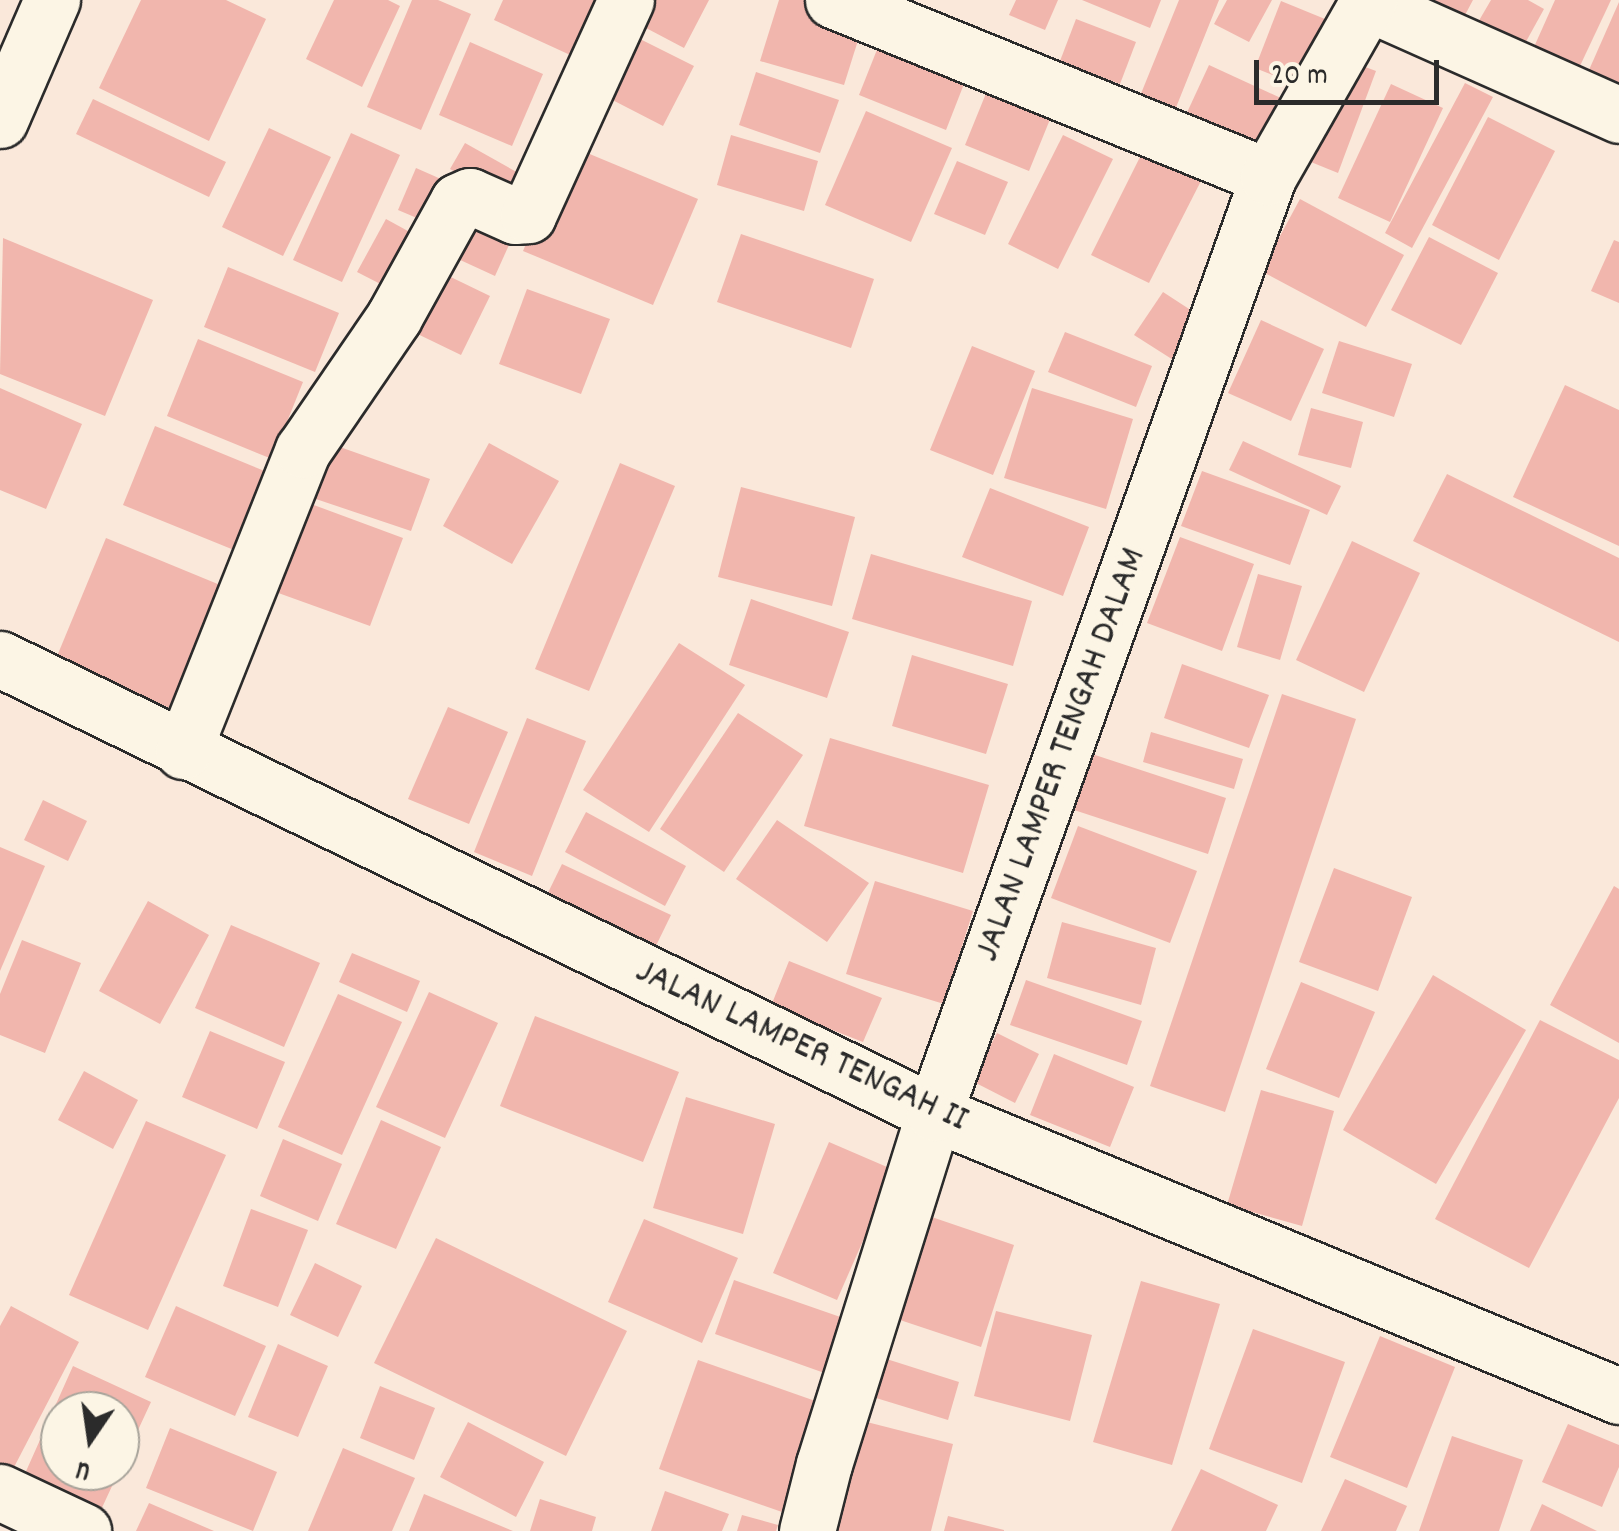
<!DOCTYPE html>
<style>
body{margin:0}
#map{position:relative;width:1619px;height:1531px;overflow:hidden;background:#fae8da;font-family:Dekko,sans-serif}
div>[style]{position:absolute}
.building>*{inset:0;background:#f1b6ad}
.roads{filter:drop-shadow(2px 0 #2b2b2b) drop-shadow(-2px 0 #2b2b2b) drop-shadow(0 2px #2b2b2b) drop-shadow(0 -2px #2b2b2b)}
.minor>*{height:55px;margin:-27.5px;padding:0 27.5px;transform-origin:27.5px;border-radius:27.5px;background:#fcf5e5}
span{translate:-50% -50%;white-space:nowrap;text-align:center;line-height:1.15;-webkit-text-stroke:10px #fcf5e5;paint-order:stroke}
.street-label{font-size:38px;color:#2b2b2b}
.north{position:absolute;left:40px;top:1391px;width:100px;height:100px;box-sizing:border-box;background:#fcf5e5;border:2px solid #a8a49b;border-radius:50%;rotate:193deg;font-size:28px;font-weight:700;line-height:40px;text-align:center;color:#2b2b2b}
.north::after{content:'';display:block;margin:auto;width:35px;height:45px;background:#2b2b2b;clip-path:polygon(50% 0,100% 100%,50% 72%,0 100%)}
.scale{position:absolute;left:1254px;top:60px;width:185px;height:45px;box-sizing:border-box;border:5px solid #2b2b2b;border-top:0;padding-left:12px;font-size:30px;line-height:35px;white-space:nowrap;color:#2b2b2b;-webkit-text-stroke:8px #fcf5e5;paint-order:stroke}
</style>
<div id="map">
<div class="building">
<i style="clip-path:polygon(141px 0,226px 0,266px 19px,209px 141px,99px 88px)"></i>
<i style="clip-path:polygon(334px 0,388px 0,400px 6px,362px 87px,306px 59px)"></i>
<i style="clip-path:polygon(412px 0,438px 0,471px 14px,421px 130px,367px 107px)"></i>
<i style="clip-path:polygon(503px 0,605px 0,579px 59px,494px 20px)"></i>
<i style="clip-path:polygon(638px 0,709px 0,684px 48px,629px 19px)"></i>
<i style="clip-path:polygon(779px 0,805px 0,865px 18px,844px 85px,760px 61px)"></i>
<i style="clip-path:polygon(1016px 0,1058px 0,1045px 30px,1009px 15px)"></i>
<i style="clip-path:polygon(1082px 0,1161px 0,1150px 28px)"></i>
<i style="clip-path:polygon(1179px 0,1219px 0,1175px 110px,1140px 96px)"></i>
<i style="clip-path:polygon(1227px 0,1272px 0,1249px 42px,1214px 24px)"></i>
<i style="clip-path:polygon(1399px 0,1473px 0,1457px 30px)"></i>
<i style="clip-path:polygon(1491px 0,1528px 0,1544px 9px,1522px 49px,1477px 24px)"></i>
<i style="clip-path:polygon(1555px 0,1611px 0,1579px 68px,1534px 47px)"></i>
<i style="clip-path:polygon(1281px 1px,1325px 19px,1300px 86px,1255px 68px)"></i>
<i style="clip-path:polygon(1619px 2px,1619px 83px,1589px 70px)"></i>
<i style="clip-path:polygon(1076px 19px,1136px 42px,1120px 84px,1060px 61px)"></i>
<i style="clip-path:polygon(626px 32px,694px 66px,663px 126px,595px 91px)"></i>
<i style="clip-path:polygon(884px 32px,971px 66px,946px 130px,859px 95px)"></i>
<i style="clip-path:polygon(470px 42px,543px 74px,512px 146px,439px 115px)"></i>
<i style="clip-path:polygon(1344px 59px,1376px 71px,1338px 173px,1306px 160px)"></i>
<i style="clip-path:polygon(1209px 65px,1283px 99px,1259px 154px,1184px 119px)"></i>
<i style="clip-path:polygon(756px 72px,839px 100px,820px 153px,739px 125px)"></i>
<i style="clip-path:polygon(1465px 83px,1493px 97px,1412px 248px,1385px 233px)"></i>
<i style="clip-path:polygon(1391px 84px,1443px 108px,1390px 222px,1338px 198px)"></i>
<i style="clip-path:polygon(989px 86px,1053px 112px,1029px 171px,965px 145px)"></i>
<i style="clip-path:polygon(93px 99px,226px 162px,209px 197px,76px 134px)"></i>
<i style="clip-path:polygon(866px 111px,952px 148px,911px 242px,825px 205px)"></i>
<i style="clip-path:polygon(1488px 117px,1555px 151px,1499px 260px,1432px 225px)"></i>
<i style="clip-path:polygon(269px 128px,331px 157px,283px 256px,222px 227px)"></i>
<i style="clip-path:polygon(351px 133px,400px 155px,342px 282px,293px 260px)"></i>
<i style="clip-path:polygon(731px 135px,818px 161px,804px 211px,717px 185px)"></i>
<i style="clip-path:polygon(1063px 135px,1113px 159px,1058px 269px,1008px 244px)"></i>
<i style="clip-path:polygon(465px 143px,538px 184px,523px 209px,450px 169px)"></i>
<i style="clip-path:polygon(568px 145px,698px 199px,653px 305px,523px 251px)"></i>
<i style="clip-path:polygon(1145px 147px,1203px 177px,1149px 283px,1091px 255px)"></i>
<i style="clip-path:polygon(957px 161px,1008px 182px,985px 235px,934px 214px)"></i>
<i style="clip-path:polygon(416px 168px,450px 183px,431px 224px,398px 210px)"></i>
<i style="clip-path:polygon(1300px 199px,1404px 255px,1366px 327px,1261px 271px)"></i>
<i style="clip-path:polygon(463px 213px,513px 236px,495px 276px,445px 253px)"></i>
<i style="clip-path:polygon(386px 219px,428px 242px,400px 294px,357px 272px)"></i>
<i style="clip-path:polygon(741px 234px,874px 279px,851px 348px,717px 302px)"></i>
<i style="clip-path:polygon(1429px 237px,1498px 273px,1461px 345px,1391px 310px)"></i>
<i style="clip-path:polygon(3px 238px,153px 300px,105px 416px,0 374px)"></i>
<i style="clip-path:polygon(1614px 240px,1619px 242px,1619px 303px,1591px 291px)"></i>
<i style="clip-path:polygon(228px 267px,339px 313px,315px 372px,204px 327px)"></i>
<i style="clip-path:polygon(430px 267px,490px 296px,461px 355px,401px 326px)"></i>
<i style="clip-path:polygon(527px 289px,610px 319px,581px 394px,499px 364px)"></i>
<i style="clip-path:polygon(1163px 292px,1206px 320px,1178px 363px,1134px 335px)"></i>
<i style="clip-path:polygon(1261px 320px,1324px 349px,1291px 421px,1228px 393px)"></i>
<i style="clip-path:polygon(1065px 332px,1152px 366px,1136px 407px,1048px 372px)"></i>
<i style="clip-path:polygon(198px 339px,303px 382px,272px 459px,167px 416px)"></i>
<i style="clip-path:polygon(1339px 341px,1412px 364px,1394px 417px,1322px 393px)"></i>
<i style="clip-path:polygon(972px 346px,1035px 371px,993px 475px,930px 450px)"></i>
<i style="clip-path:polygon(1565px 385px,1619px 410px,1619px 546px,1513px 497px)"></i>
<i style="clip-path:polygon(0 388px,82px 424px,46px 509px,0 490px)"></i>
<i style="clip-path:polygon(1032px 388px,1133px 419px,1106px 509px,1004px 478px)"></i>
<i style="clip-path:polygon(1311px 408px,1363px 422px,1351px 468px,1298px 455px)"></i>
<i style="clip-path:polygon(155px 426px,267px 472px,234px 550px,123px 505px)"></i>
<i style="clip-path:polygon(323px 441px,430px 479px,411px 531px,304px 495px)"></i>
<i style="clip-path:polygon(1243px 441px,1341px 486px,1327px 515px,1229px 470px)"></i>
<i style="clip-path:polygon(489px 443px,559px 481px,512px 564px,443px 526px)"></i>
<i style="clip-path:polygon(620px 463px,675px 486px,589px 691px,535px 669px)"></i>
<i style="clip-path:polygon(1202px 471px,1310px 510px,1290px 565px,1181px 526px)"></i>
<i style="clip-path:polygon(1447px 474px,1619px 558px,1619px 642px,1413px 541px)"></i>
<i style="clip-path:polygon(741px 487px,855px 517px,832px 606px,718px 577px)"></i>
<i style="clip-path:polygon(990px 488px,1089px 527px,1063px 596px,962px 557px)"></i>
<i style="clip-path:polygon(303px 501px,403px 538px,370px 626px,270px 590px)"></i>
<i style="clip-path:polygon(1180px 537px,1254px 564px,1222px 651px,1147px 623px)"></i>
<i style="clip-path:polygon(106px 538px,225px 587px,175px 710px,55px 661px)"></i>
<i style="clip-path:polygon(1352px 541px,1420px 573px,1364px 692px,1296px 660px)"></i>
<i style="clip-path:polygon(871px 554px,1032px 601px,1013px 666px,852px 619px)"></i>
<i style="clip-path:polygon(1258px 574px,1302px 586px,1280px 660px,1237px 647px)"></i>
<i style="clip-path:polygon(751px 599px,849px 632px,827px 698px,729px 665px)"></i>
<i style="clip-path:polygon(679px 643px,745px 685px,649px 832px,583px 790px)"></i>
<i style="clip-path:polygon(912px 655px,1008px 684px,986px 754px,892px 726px)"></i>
<i style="clip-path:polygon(1182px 664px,1269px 695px,1249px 748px,1164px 718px)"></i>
<i style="clip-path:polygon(1282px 694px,1356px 719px,1225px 1112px,1150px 1086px)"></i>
<i style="clip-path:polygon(448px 707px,508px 732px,469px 824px,408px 799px)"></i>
<i style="clip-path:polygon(738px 713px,803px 755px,724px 872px,660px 829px)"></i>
<i style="clip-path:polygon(527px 718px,586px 741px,532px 876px,474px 852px)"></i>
<i style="clip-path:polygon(1151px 732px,1243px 759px,1234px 789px,1143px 762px)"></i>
<i style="clip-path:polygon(830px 738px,989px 785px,963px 873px,804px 826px)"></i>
<i style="clip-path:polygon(1089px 753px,1226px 798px,1208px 854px,1071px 809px)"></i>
<i style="clip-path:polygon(43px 800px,87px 821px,68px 861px,24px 840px)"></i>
<i style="clip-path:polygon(586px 812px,686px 866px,665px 906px,565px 852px)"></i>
<i style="clip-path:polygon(777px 820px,869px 883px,827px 942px,736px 879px)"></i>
<i style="clip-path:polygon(1078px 826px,1197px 871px,1170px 943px,1051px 898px)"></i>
<i style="clip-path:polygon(0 847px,45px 866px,0 971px)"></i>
<i style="clip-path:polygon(562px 864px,671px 915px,651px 956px,542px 905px)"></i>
<i style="clip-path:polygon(1334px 868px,1412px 897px,1378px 991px,1299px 962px)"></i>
<i style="clip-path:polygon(875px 881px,973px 911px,944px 1004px,846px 974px)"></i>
<i style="clip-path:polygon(1614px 886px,1619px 889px,1619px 1043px,1550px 1005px)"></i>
<i style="clip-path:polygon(148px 901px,209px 935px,160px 1024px,99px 991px)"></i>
<i style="clip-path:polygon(1062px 922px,1156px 948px,1141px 1005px,1047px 978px)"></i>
<i style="clip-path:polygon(231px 925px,320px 963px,284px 1047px,195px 1008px)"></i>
<i style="clip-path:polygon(22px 940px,81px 963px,45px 1053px,0 1035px,0 994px)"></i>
<i style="clip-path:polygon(352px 953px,420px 981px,407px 1012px,339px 982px)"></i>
<i style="clip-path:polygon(789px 961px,882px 998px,863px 1042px,771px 1006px)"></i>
<i style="clip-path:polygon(1433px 975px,1526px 1030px,1436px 1184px,1343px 1130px)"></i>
<i style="clip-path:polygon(1026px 980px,1142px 1021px,1127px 1065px,1010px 1025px)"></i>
<i style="clip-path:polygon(1301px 982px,1375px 1012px,1339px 1098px,1266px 1069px)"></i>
<i style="clip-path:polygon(429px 992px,498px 1023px,445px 1138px,376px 1107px)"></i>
<i style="clip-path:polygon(338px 994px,402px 1022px,342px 1155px,278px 1127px)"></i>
<i style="clip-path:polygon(535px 1016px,679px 1072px,643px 1162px,500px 1106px)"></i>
<i style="clip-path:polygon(1540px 1020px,1619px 1060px,1619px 1098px,1529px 1268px,1435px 1219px)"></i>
<i style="clip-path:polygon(210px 1031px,285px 1062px,257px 1129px,182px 1097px)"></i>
<i style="clip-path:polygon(997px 1033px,1039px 1054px,1015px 1103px,972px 1081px)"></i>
<i style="clip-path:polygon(1054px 1054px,1134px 1087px,1110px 1147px,1030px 1115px)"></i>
<i style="clip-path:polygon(84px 1071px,138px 1100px,113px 1149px,58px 1120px)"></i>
<i style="clip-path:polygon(1261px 1090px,1334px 1111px,1302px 1226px,1227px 1205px)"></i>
<i style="clip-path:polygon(686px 1097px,775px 1124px,743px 1234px,653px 1208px)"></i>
<i style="clip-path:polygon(381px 1120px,441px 1147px,396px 1249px,336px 1224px)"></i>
<i style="clip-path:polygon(146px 1121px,226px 1155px,148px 1330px,69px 1295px)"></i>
<i style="clip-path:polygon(283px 1139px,342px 1164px,318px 1221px,260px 1196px)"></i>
<i style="clip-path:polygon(829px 1142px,894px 1170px,837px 1300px,773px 1273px)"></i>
<i style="clip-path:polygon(251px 1209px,308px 1230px,278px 1307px,223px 1286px)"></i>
<i style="clip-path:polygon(917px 1212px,1014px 1245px,981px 1347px,882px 1314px)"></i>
<i style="clip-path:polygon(644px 1219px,738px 1258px,702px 1343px,608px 1302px)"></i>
<i style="clip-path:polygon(436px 1238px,627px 1331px,566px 1456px,374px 1363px)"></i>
<i style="clip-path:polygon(315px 1263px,362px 1286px,338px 1337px,290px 1315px)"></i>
<i style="clip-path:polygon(734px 1280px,849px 1320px,830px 1375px,715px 1334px)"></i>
<i style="clip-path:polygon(1141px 1281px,1220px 1304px,1172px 1465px,1093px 1442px)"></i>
<i style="clip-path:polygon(11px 1306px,79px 1342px,11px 1473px,0 1467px,0 1326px)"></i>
<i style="clip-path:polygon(176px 1306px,266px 1346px,235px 1416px,145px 1377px)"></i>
<i style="clip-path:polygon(996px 1311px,1092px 1335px,1070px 1421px,974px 1396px)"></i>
<i style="clip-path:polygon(1253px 1329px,1345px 1362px,1302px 1483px,1209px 1449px)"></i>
<i style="clip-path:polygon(1380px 1336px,1455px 1367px,1407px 1488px,1330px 1457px)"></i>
<i style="clip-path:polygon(278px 1344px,328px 1366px,298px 1437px,248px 1417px)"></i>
<i style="clip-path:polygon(874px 1355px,959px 1382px,948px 1420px,863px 1394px)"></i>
<i style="clip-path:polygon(698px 1360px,821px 1403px,782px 1512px,659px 1469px)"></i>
<i style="clip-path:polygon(73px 1366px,151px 1402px,120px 1469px,120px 1411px,60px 1411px,60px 1471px,119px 1471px,100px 1512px,23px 1478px)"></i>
<i style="clip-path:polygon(380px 1386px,435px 1408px,414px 1460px,360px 1438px)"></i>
<i style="clip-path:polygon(859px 1420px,953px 1444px,931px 1531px,832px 1531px)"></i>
<i style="clip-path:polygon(468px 1422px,544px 1462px,516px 1517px,440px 1477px)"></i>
<i style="clip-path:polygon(1568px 1424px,1619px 1445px,1619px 1467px,1602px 1507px,1542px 1482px)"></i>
<i style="clip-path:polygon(170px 1428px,277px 1472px,253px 1531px,146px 1488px)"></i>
<i style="clip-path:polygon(1452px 1436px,1523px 1460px,1499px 1531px,1419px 1531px)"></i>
<i style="clip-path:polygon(343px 1448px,415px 1478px,392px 1531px,308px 1531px)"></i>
<i style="clip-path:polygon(1201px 1469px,1278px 1505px,1266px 1531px,1171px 1531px)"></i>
<i style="clip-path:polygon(1345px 1479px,1407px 1506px,1396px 1531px,1321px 1531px)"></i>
<i style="clip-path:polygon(665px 1491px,729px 1514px,722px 1531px,651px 1531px)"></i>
<i style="clip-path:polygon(424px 1494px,513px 1531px,409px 1531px)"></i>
<i style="clip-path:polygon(540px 1499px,596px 1517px,592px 1531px,530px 1531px)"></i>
<i style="clip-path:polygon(149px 1503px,214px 1531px,136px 1531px)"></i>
<i style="clip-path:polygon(1542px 1504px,1597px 1531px,1530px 1531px)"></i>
<i style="clip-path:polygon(742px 1515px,778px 1525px,776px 1531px,737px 1531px)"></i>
<i style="clip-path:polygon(948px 1516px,1004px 1530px,1004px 1531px,944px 1531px)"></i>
</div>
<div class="roads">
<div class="minor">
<i style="left:833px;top:0;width:470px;rotate:22.1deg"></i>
<i style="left:1368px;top:3px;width:275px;rotate:24deg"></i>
<i style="left:0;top:120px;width:131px;rotate:-66.6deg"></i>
<i style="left:0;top:659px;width:1038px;rotate:25.92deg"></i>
<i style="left:934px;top:1113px;width:741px;rotate:22.45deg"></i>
<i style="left:183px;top:751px;width:324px;rotate:-68.3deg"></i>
<i style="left:303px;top:450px;width:161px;rotate:-55.6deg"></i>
<i style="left:394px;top:317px;width:132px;rotate:-61.1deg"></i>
<i style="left:458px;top:201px;width:13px;rotate:-23deg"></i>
<i style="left:470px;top:196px;width:49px;rotate:24deg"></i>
<i style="left:515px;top:216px;width:13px;rotate:-4deg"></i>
<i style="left:528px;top:215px;width:236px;rotate:-65.5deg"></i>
<i style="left:0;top:1492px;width:92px;rotate:25.2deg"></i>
<i style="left:807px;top:1531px;width:69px;rotate:-75.8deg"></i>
<i style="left:824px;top:1464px;width:368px;rotate:-72.6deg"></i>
<i style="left:934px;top:1113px;width:994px;rotate:-70.36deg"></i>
<i style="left:1268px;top:177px;width:204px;rotate:-60.3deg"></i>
</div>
</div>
<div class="street-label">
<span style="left:1062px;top:755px;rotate:-70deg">JALAN LAMPER TENGAH DALAM</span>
<span style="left:801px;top:1047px;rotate:25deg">JALAN LAMPER TENGAH II</span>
</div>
<div class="north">U</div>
<div class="scale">20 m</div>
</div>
